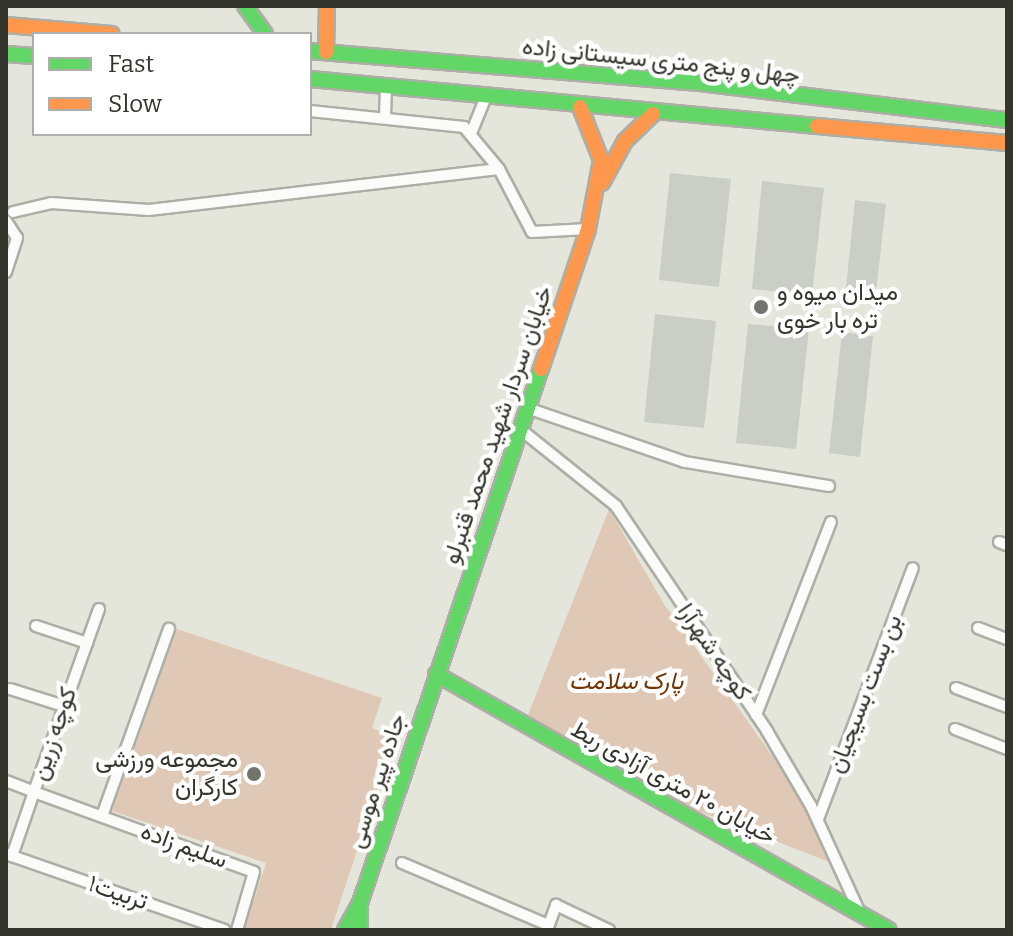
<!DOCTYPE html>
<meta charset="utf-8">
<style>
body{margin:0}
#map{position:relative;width:1013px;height:936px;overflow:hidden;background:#e4e6db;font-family:Bitter,Vazirmatn,serif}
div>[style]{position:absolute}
.green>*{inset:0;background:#e0c8b6}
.building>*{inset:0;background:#cacec6}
.roads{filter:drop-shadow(2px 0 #adaea6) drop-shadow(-2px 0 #adaea6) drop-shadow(0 2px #adaea6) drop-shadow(0 -2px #adaea6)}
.street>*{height:10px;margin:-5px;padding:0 5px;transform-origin:5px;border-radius:5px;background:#fbfbfa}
.fast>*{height:14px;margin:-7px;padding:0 7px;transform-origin:7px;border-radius:7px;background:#63d668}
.slow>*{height:14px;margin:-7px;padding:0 7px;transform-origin:7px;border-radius:7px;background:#ff974d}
.dots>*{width:22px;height:22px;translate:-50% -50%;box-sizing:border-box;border:4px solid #fff;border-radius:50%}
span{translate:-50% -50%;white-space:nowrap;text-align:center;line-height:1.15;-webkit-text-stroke:8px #fff;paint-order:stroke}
.street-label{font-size:24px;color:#34352d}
.poi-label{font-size:24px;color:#34352d}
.left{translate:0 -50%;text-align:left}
.right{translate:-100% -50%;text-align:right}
.park-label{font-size:24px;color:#713303;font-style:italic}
.frame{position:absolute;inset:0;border:8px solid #34352d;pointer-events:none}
.legend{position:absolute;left:32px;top:32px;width:280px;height:104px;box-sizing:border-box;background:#fff;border:2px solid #aeaeab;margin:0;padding:10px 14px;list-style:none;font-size:24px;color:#34352d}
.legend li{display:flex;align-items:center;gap:16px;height:40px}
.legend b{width:40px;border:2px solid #aeaeab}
</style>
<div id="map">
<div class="green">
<i style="clip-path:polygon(609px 509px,664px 604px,793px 785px,832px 863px,678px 803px,528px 715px)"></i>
<i style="clip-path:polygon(177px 629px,382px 698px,372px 728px,394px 737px,331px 930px,244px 930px,266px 863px,112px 811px)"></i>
</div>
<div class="building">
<i style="clip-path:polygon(670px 173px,731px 179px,719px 287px,659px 280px)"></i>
<i style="clip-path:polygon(762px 181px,824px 188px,812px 295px,752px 289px)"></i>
<i style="clip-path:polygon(855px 200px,886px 204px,875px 301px,845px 297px)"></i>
<i style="clip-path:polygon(655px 314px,716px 321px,704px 428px,644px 422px)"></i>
<i style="clip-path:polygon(748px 324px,809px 329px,796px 449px,736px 443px)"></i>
<i style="clip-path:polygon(842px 332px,873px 336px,860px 457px,829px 453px)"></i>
</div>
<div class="roads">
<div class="street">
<i style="left:310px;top:111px;width:155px;rotate:5.9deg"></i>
<i style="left:464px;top:127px;width:55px;rotate:50.2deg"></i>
<i style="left:385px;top:116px;width:29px;rotate:-88deg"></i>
<i style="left:472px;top:131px;width:38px;rotate:-68deg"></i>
<i style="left:13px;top:212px;width:39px;rotate:-13deg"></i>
<i style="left:51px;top:203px;width:98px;rotate:4.1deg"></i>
<i style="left:149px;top:210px;width:352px;rotate:-6.7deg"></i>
<i style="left:499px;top:169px;width:71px;rotate:62.4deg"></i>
<i style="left:532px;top:232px;width:56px;rotate:-3.1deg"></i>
<i style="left:6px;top:221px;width:20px;rotate:57deg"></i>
<i style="left:6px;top:272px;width:36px;rotate:-72deg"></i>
<i style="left:527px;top:408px;width:167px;rotate:18.9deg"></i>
<i style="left:685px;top:462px;width:146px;rotate:9.5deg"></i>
<i style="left:520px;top:429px;width:123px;rotate:38.7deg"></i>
<i style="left:616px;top:506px;width:271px;rotate:56.1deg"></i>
<i style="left:767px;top:731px;width:87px;rotate:59.6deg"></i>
<i style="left:811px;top:806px;width:118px;rotate:65.4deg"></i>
<i style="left:999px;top:542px;width:9px;rotate:21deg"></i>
<i style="left:99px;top:609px;width:194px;rotate:109.6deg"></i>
<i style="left:34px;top:792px;width:234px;rotate:20deg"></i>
<i style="left:254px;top:872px;width:60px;rotate:106.3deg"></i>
<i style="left:36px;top:626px;width:54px;rotate:18.4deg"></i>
<i style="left:978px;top:628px;width:31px;rotate:21deg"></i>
<i style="left:956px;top:688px;width:54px;rotate:20.4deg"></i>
<i style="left:10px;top:689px;width:57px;rotate:17.5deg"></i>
<i style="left:756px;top:715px;width:207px;rotate:-68.8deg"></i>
<i style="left:955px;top:729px;width:56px;rotate:21deg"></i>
<i style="left:6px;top:781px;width:30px;rotate:21deg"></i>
<i style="left:34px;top:792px;width:68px;rotate:109deg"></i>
<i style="left:12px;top:856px;width:4px;rotate:-153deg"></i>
<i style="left:102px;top:816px;width:199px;rotate:-70.3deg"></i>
<i style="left:818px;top:819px;width:268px;rotate:-69.3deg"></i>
<i style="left:12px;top:856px;width:225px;rotate:19.2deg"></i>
<i style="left:402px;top:863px;width:159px;rotate:23deg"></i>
<i style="left:547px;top:930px;width:27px;rotate:-70deg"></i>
<i style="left:556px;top:905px;width:59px;rotate:25.3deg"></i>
</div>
<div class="fast">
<i style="left:245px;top:6px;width:34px;rotate:54deg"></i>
<i style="left:310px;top:51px;width:399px;rotate:4.7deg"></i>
<i style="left:708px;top:84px;width:301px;rotate:6.9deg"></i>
<i style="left:6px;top:54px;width:28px;rotate:4deg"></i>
<i style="left:310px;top:79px;width:509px;rotate:5.3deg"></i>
<i style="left:436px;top:674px;width:520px;rotate:29.47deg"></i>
<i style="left:360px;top:903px;width:27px;rotate:90deg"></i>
<i style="left:345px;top:930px;width:31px;rotate:-61deg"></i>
<i style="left:360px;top:903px;width:564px;rotate:-71.28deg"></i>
</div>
<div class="slow">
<i style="left:6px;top:25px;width:106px;rotate:4.9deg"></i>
<i style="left:326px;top:52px;width:46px;rotate:-88.8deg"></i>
<i style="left:817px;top:126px;width:191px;rotate:5.1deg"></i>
<i style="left:602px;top:183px;width:48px;rotate:-61.3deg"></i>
<i style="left:625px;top:141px;width:39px;rotate:-44deg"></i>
<i style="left:541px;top:369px;width:148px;rotate:-71.4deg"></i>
<i style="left:588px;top:229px;width:70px;rotate:-79.3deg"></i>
<i style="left:601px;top:160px;width:57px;rotate:-111.6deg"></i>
</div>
</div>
<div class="dots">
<i style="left:761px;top:307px;background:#72736a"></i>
<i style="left:254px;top:774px;background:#72736a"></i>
</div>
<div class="street-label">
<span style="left:661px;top:61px;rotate:6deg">چهل و پنج متری سیستانی زاده</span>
<span style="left:498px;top:425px;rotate:-71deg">خیابان سردار شهید محمد قنبرلو</span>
<span style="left:714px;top:652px;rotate:56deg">کوچه شهرآرا</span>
<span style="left:865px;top:694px;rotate:-69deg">بن بست بسیجیان</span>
<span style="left:54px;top:734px;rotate:-71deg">کوچه زرین</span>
<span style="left:377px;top:781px;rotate:-72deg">جاده پیر موسی</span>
<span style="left:673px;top:783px;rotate:29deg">خیابان ۲۰ متری آزادی ربط</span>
<span style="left:184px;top:846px;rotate:20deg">سلیم زاده</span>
<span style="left:118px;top:893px;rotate:19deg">تربیت۱</span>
</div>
<div class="poi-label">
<span class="left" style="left:777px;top:307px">میدان میوه و<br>تره بار خوی</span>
<span class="right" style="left:238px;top:774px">مجموعه ورزشی<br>کارگران</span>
</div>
<div class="park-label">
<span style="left:626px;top:682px">پارک سلامت</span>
</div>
<div class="frame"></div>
<ul class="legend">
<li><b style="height:10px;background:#63d668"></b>Fast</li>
<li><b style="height:10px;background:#ff974d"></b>Slow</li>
</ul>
</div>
